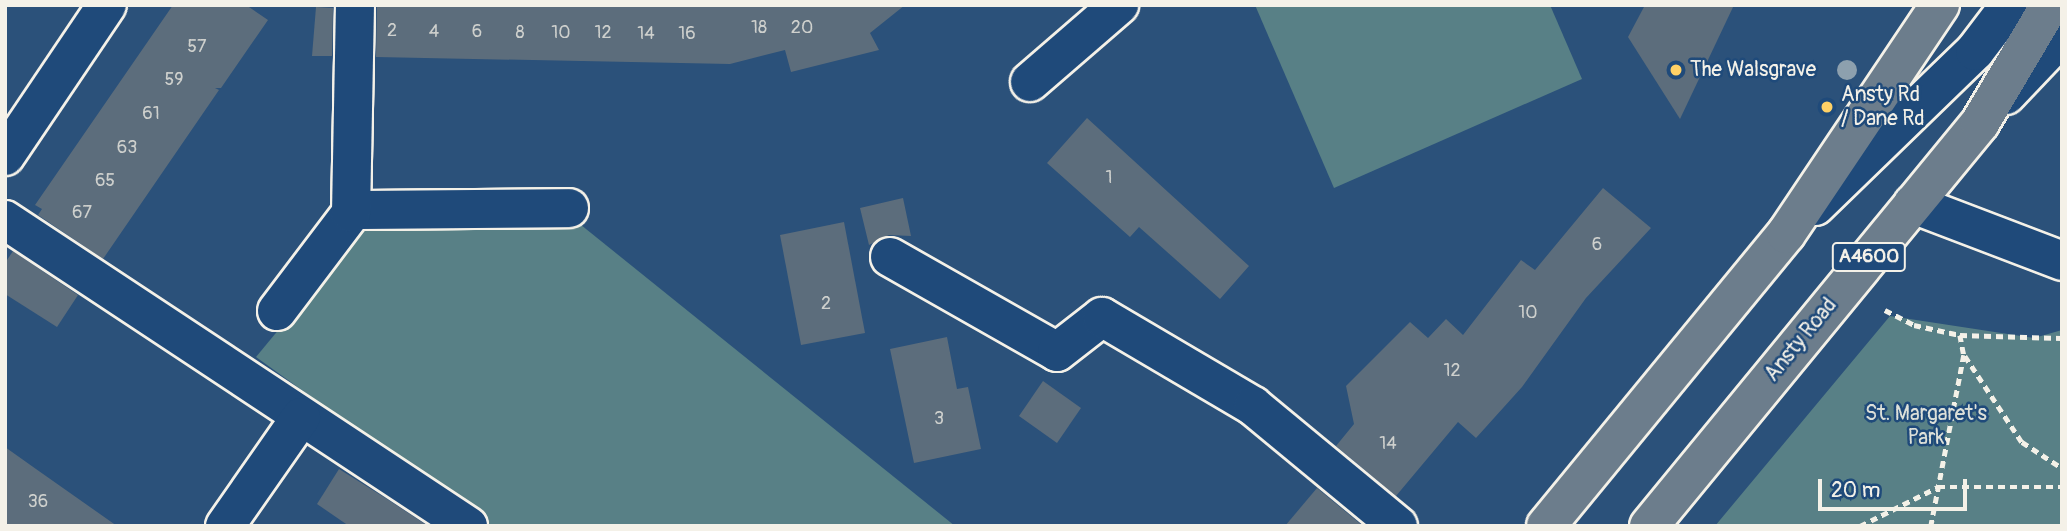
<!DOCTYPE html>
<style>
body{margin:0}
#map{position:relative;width:2067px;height:531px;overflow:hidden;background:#2b517a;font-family:Pangolin,sans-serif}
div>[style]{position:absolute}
.green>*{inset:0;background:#588086}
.building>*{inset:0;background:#5c6d7c}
.path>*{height:4.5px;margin-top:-2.25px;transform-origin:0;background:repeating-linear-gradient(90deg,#f4f1e8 0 7px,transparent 0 12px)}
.roads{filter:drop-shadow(2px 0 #f4f1e8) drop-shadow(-2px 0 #f4f1e8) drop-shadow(0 2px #f4f1e8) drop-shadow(0 -2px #f4f1e8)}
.minor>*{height:38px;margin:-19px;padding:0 19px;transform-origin:19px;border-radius:19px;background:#1f4a7a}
.highway>*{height:38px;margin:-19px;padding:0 19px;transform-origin:19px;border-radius:19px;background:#6c7d8c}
.trees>*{width:20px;height:20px;margin:-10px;border-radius:50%;background:#8da0ae}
.dots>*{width:19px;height:19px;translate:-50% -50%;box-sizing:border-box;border:4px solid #1f4a7a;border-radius:50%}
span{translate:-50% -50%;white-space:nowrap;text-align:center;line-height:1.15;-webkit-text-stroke:5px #1f4a7a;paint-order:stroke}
.number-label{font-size:18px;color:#ced0cd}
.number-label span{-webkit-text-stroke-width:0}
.shield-label span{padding:2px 5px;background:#1f4a7a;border:2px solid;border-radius:5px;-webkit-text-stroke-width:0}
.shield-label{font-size:19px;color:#f4f1e8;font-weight:700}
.poi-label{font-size:21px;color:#f4f1e8}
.left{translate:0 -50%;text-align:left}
.street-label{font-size:21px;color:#f4f1e8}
.park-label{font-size:21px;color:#dde0d9}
.frame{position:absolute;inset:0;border:7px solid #f4f1e8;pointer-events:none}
.scale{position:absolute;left:1818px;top:479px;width:149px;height:32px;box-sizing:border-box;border:4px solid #f4f1e8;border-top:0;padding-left:9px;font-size:21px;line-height:24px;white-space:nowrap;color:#f4f1e8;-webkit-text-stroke:5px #1f4a7a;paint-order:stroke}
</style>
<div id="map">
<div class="green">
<i style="clip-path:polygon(1255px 5px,1550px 5px,1582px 79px,1334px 188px)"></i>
<i style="clip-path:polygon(550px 200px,955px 526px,490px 526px,256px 357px,385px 201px)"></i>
<i style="clip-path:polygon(1890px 316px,2034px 338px,2062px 330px,2062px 526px,1715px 526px)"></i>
</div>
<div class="building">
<i style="clip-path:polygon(173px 5px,246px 5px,268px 20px,221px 88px,215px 88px,219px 90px,103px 259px,38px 215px,42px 209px,35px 205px)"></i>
<i style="clip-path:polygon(377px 5px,905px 5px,870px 33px,879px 50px,791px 72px,785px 50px,730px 64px,376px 57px)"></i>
<i style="clip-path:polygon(1645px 5px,1734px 5px,1680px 119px,1628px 37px)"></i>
<i style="clip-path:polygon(316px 7px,333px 8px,332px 56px,312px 56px)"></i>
<i style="clip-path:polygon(1087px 118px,1249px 266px,1220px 299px,1139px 227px,1130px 237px,1047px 163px)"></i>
<i style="clip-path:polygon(1603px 188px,1651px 228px,1586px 298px,1522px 387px,1476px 438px,1458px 422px,1396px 496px,1336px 446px,1354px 424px,1346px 386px,1410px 322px,1428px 338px,1446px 319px,1463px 335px,1521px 260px,1535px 270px)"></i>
<i style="clip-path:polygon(903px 198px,911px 236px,889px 235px,869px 245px,860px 208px)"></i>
<i style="clip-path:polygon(844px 222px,865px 333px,801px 345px,780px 235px)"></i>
<i style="clip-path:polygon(13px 251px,78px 295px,57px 327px,5px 294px,5px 263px)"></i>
<i style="clip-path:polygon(947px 337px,957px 389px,968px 387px,981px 449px,914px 463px,890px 349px)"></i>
<i style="clip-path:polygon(1043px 381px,1081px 408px,1057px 443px,1019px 416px)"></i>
<i style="clip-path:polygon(5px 447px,36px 469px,117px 526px,5px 526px)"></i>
<i style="clip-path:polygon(339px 469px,387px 499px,428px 526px,349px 526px,317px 504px)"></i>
<i style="clip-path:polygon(1317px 488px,1363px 526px,1285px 526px)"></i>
</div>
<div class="path">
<i style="left:1885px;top:310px;width:33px;rotate:27deg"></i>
<i style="left:1914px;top:325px;width:47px;rotate:12.3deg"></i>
<i style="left:1960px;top:335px;width:20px;rotate:79deg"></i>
<i style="left:1964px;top:355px;width:174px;rotate:100.9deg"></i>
<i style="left:1960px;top:335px;width:102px;rotate:1.7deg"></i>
<i style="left:1965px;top:356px;width:103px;rotate:56.5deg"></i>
<i style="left:2022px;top:442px;width:48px;rotate:33deg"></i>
<i style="left:1860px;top:526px;width:87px;rotate:-26.6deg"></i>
<i style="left:1938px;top:487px;width:124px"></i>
</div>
<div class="roads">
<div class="minor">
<i style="left:1030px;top:82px;width:118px;rotate:-40.9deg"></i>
<i style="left:2006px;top:95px;width:81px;rotate:-46.5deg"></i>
<i style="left:5px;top:156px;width:182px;rotate:-56deg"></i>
<i style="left:1913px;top:204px;width:160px;rotate:20.9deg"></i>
<i style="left:1815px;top:206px;width:223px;rotate:-44.1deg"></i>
<i style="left:1975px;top:51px;width:58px;rotate:-52.7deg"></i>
<i style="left:352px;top:210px;width:217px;rotate:-0.5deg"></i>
<i style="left:5px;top:220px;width:555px;rotate:33.46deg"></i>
<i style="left:890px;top:257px;width:192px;rotate:29.6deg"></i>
<i style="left:1057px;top:352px;width:57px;rotate:-37.9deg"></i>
<i style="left:1102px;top:317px;width:175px;rotate:30.5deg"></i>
<i style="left:1253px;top:406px;width:188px;rotate:39.6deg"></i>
<i style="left:277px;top:311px;width:123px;rotate:-52.9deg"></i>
<i style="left:351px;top:213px;width:208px;rotate:-88.9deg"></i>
<i style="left:225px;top:526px;width:133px;rotate:-55.1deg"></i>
</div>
<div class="highway">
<i style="left:1546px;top:526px;width:378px;rotate:-50.6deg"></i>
<i style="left:1786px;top:234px;width:276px;rotate:-56.1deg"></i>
<i style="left:1649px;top:526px;width:522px;rotate:-50.6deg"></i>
<i style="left:1980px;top:123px;width:137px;rotate:-59.3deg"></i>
</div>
</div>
<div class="trees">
<i style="left:1847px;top:70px"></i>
</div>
<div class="dots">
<i style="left:1676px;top:70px;background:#ffd166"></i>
<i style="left:1827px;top:107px;background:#ffd166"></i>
</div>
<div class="number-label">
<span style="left:759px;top:28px">18</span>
<span style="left:802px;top:28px">20</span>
<span style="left:392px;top:31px">2</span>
<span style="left:434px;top:32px">4</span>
<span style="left:477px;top:32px">6</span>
<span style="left:520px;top:33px">8</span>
<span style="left:561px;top:33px">10</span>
<span style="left:603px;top:33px">12</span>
<span style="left:646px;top:34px">14</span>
<span style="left:687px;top:34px">16</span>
<span style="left:197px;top:47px">57</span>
<span style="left:174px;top:80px">59</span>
<span style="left:151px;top:114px">61</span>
<span style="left:127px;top:148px">63</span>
<span style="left:1109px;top:178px">1</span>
<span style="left:105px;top:181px">65</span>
<span style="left:82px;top:213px">67</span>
<span style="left:1597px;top:245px">6</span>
<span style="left:826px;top:304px">2</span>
<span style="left:1528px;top:313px">10</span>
<span style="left:1452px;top:371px">12</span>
<span style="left:939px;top:419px">3</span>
<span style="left:1388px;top:444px">14</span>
<span style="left:38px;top:502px">36</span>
</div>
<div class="shield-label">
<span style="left:1869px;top:257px">A4600</span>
</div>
<div class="poi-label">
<span class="left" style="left:1690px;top:70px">The Walsgrave</span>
<span class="left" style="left:1841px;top:107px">Ansty Rd<br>/ Dane Rd</span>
</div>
<div class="street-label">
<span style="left:1801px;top:340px;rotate:-51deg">Ansty Road</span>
</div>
<div class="park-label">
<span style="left:1926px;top:426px">St. Margaret's<br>Park</span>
</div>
<div class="frame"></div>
<div class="scale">20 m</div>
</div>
